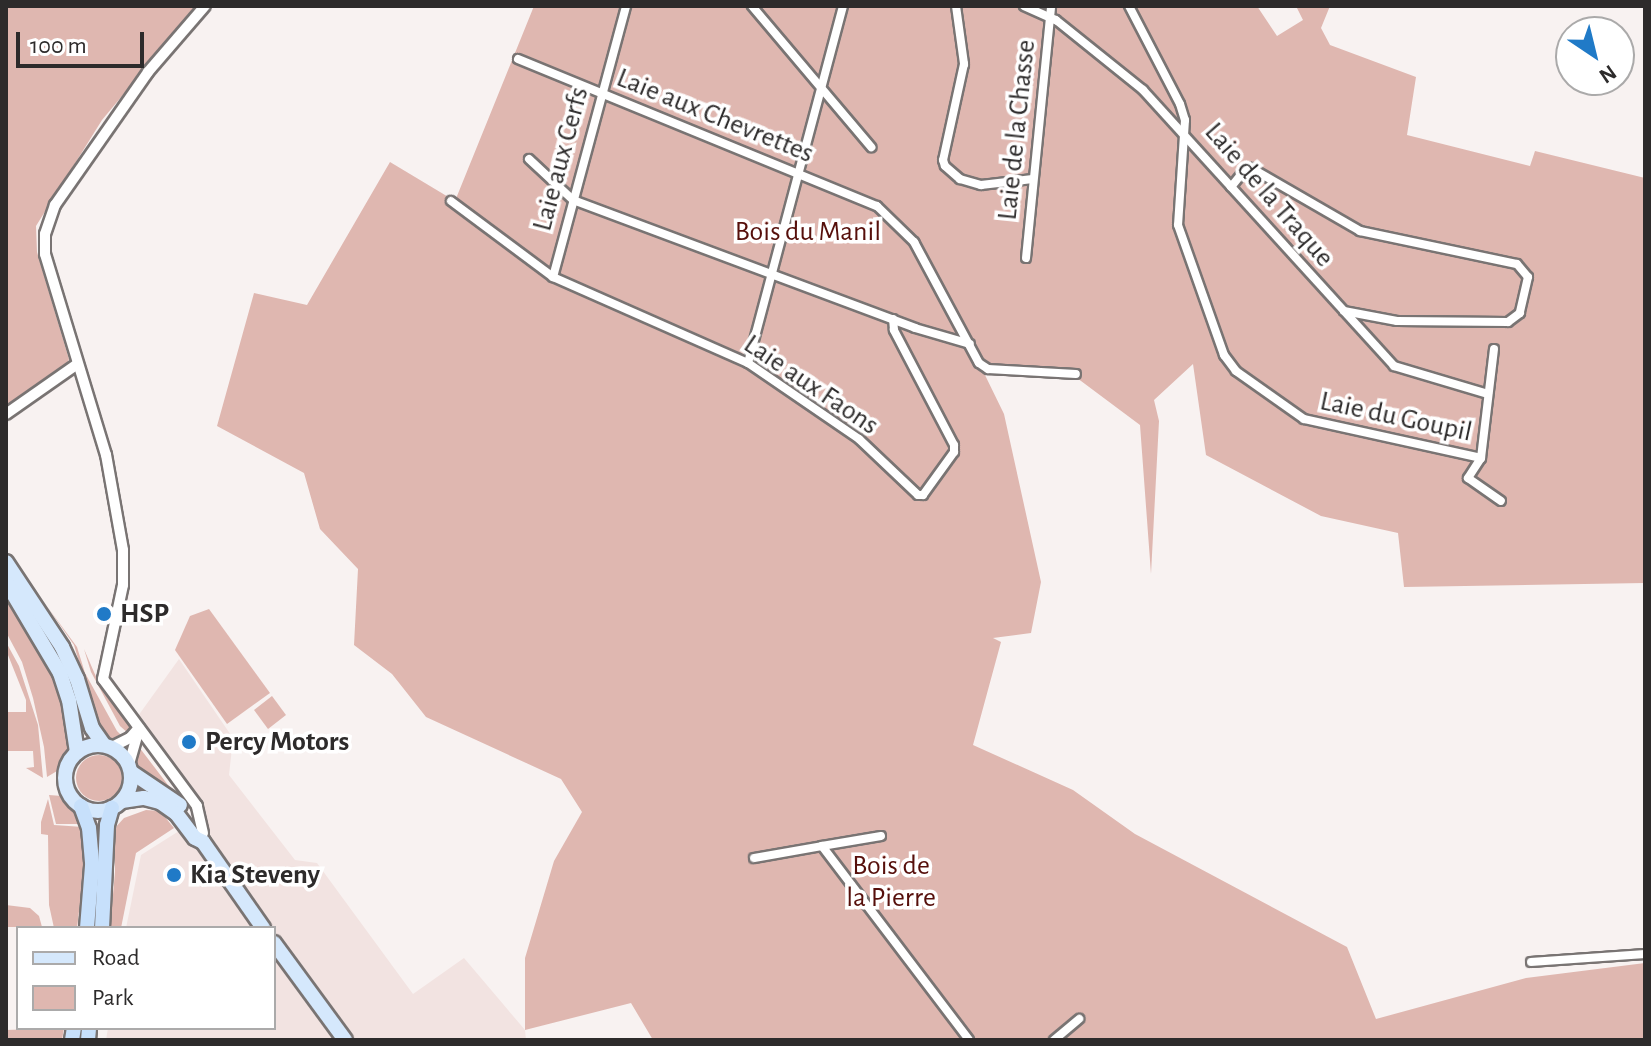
<!DOCTYPE html>
<style>
body{margin:0}
#map{position:relative;width:1651px;height:1046px;overflow:hidden;background:#f8f2f1;font-family:"Alegreya Sans",sans-serif}
div>[style]{position:absolute}
.built>*{inset:0;background:#f2e3e1}
.green>*{inset:0;background:#dfb7b0}
.round{border-radius:50%}
.roads{filter:drop-shadow(2px 0 #797473) drop-shadow(-2px 0 #797473) drop-shadow(0 2px #797473) drop-shadow(0 -2px #797473)}
.minor>*{height:8px;margin:-4px;padding:0 4px;transform-origin:4px;border-radius:4px;background:#fff}
.tertiary>*{height:10px;margin:-5px;padding:0 5px;transform-origin:5px;border-radius:5px;background:#fff}
.primary>*{height:14px;margin:-7px;padding:0 7px;transform-origin:7px;border-radius:7px;background:#d5e8fc}
.primary>.ring{margin:-7px;padding:0;box-sizing:content-box;background:none;border:14px solid #d5e8fc;border-radius:50%}
.trunk>*{height:14px;margin:-7px;padding:0 7px;transform-origin:7px;border-radius:7px;background:#c7e0fb}
.dots>*{width:22px;height:22px;translate:-50% -50%;box-sizing:border-box;border:4px solid #fff;border-radius:50%}
span{translate:-50% -50%;white-space:nowrap;text-align:center;line-height:1.15;-webkit-text-stroke:7px #fff;paint-order:stroke}
.street-label{font-size:28px;color:#2d2b2b}
.park-label{font-size:28px;color:#560f0b}
.poi-label{font-size:28px;color:#2d2b2b;font-weight:700}
.left{translate:0 -50%;text-align:left}
.frame{position:absolute;inset:0;border:8px solid #2d2b2b;pointer-events:none}
.legend{position:absolute;left:16px;top:926px;width:260px;height:104px;box-sizing:border-box;background:#fff;border:2px solid #abaaaa;margin:0;padding:10px 14px;list-style:none;font-size:24px;color:#2d2b2b}
.legend li{display:flex;align-items:center;gap:16px;height:40px}
.legend b{width:40px;border:2px solid #abaaaa}
.north{position:absolute;left:1555px;top:16px;width:80px;height:80px;box-sizing:border-box;background:#fff;border:2px solid #abaaaa;border-radius:50%;rotate:145deg;font-size:22px;font-weight:700;line-height:32px;text-align:center;color:#2d2b2b}
.north::after{content:'';display:block;margin:auto;width:28px;height:36px;background:#207ac7;clip-path:polygon(50% 0,100% 100%,50% 72%,0 100%)}
.scale{position:absolute;left:16px;top:32px;width:128px;height:36px;box-sizing:border-box;border:4px solid #2d2b2b;border-top:0;padding-left:10px;font-size:24px;line-height:28px;white-space:nowrap;color:#2d2b2b;-webkit-text-stroke:6px #fff;paint-order:stroke}
</style>
<div id="map">
<div class="built">
<i style="clip-path:polygon(179px 659px,237px 744px,232px 748px,229px 775px,295px 860px,317px 863px,413px 994px,464px 958px,525px 1030px,526px 1040px,106px 1040px,108px 1028px,274px 1028px,274px 928px,126px 928px,141px 855px,179px 831px,201px 810px,138px 716px)"></i>
</div>
<div class="green">
<i style="clip-path:polygon(6px 6px,197px 6px,102px 120px,36px 226px,37px 252px,69px 359px,66px 366px,6px 409px)"></i>
<i style="clip-path:polygon(534px 6px,1257px 6px,1277px 36px,1303px 20px,1296px 6px,1330px 6px,1321px 28px,1330px 45px,1416px 77px,1407px 135px,1530px 166px,1535px 151px,1645px 178px,1645px 583px,1404px 587px,1398px 533px,1321px 516px,1206px 455px,1193px 364px,1154px 400px,1159px 421px,1151px 574px,1140px 425px,1077px 378px,984px 373px,1004px 414px,1041px 582px,1031px 633px,993px 638px,1001px 642px,973px 745px,1073px 790px,1135px 834px,1347px 947px,1376px 1019px,1526px 978px,1645px 963px,1645px 1040px,653px 1040px,631px 1003px,525px 1030px,525px 958px,554px 861px,582px 812px,561px 779px,426px 717px,392px 674px,354px 645px,358px 569px,320px 529px,304px 473px,217px 426px,254px 293px,307px 305px,390px 162px,455px 201px)"></i>
<i style="clip-path:polygon(6px 595px,43px 654px,62px 700px,71px 745px,57px 771px,47px 777px,44px 747px,33px 698px,22px 662px,6px 632px)"></i>
<i style="clip-path:polygon(46px 605px,77px 647px,85px 673px,117px 731px,125px 739px,112px 740px,98px 726px,74px 645px)"></i>
<i style="clip-path:polygon(209px 609px,270px 693px,227px 724px,175px 650px,190px 616px)"></i>
<i style="clip-path:polygon(6px 642px,19px 666px,38px 725px,43px 778px,26px 768px,34px 767px,33px 751px,6px 751px,6px 712px,26px 712px,26px 700px,6px 650px)"></i>
<i style="clip-path:polygon(84px 649px,97px 679px,130px 723px,129px 734px,120px 726px,91px 672px)"></i>
<i style="clip-path:polygon(272px 696px,286px 715px,268px 729px,254px 710px)"></i>
<i style="clip-path:polygon(139px 747px,168px 785px,185px 802px,190px 810px,178px 796px,137px 768px,134px 758px)"></i>
<i class="round" style="left:76px;top:755px;width:46px;height:46px"></i>
<i style="clip-path:polygon(49px 795px,62px 796px,84px 824px,56px 824px)"></i>
<i style="clip-path:polygon(48px 799px,54px 825px,83px 827px,85px 862px,77px 928px,54px 928px,49px 905px,48px 835px,41px 834px,41px 822px)"></i>
<i style="clip-path:polygon(146px 810px,160px 811px,174px 828px,136px 853px,121px 928px,110px 928px,115px 872px,114px 829px,124px 818px)"></i>
<i style="clip-path:polygon(6px 905px,30px 908px,39px 916px,42px 927px,6px 927px)"></i>
<i style="clip-path:polygon(64px 1028px,62px 1040px,6px 1040px,6px 1030px)"></i>
</div>
<div class="roads">
<div class="minor">
<i style="left:752px;top:6px;width:185px;rotate:49.8deg"></i>
<i style="left:956px;top:6px;width:59px;rotate:82.1deg"></i>
<i style="left:964px;top:64px;width:98px;rotate:102.3deg"></i>
<i style="left:943px;top:160px;width:6px;rotate:72deg"></i>
<i style="left:945px;top:166px;width:20px;rotate:41deg"></i>
<i style="left:960px;top:179px;width:22px;rotate:16deg"></i>
<i style="left:981px;top:185px;width:52px;rotate:-6.6deg"></i>
<i style="left:1024px;top:6px;width:35px;rotate:24deg"></i>
<i style="left:1056px;top:20px;width:112px;rotate:38.8deg"></i>
<i style="left:1143px;top:90px;width:373px;rotate:47.7deg"></i>
<i style="left:1394px;top:366px;width:98px;rotate:16.6deg"></i>
<i style="left:1129px;top:6px;width:110px;rotate:62.5deg"></i>
<i style="left:1180px;top:104px;width:17px;rotate:73deg"></i>
<i style="left:1185px;top:120px;width:105px;rotate:93.8deg"></i>
<i style="left:1178px;top:225px;width:138px;rotate:70.5deg"></i>
<i style="left:1224px;top:355px;width:20px;rotate:53deg"></i>
<i style="left:1236px;top:371px;width:83px;rotate:35.2deg"></i>
<i style="left:1304px;top:419px;width:181px;rotate:12.4deg"></i>
<i style="left:518px;top:59px;width:388px;rotate:22.3deg"></i>
<i style="left:877px;top:206px;width:52px;rotate:44.2deg"></i>
<i style="left:914px;top:242px;width:137px;rotate:61.8deg"></i>
<i style="left:979px;top:363px;width:11px;rotate:34deg"></i>
<i style="left:988px;top:369px;width:88px;rotate:3.3deg"></i>
<i style="left:529px;top:159px;width:60px;rotate:43deg"></i>
<i style="left:573px;top:200px;width:365px;rotate:20.5deg"></i>
<i style="left:915px;top:328px;width:57px;rotate:16.2deg"></i>
<i style="left:1231px;top:187px;width:19px;rotate:-51deg"></i>
<i style="left:1243px;top:172px;width:9px;rotate:-27deg"></i>
<i style="left:1251px;top:168px;width:126px;rotate:30deg"></i>
<i style="left:1360px;top:231px;width:160px;rotate:11.9deg"></i>
<i style="left:1517px;top:264px;width:17px;rotate:50deg"></i>
<i style="left:1528px;top:277px;width:37px;rotate:103deg"></i>
<i style="left:1520px;top:313px;width:15px;rotate:143deg"></i>
<i style="left:1508px;top:322px;width:111px;rotate:-179.5deg"></i>
<i style="left:1397px;top:321px;width:54px;rotate:-169.3deg"></i>
<i style="left:451px;top:201px;width:127px;rotate:36.7deg"></i>
<i style="left:553px;top:277px;width:213px;rotate:23.8deg"></i>
<i style="left:748px;top:363px;width:135px;rotate:34.4deg"></i>
<i style="left:859px;top:439px;width:81px;rotate:43.5deg"></i>
<i style="left:918px;top:495px;width:5px"></i>
<i style="left:923px;top:495px;width:53px;rotate:-54.2deg"></i>
<i style="left:954px;top:452px;width:7px;rotate:-90deg"></i>
<i style="left:954px;top:445px;width:130px;rotate:-117.6deg"></i>
<i style="left:894px;top:330px;width:11px;rotate:-95deg"></i>
<i style="left:1026px;top:258px;width:253px;rotate:-84.3deg"></i>
<i style="left:553px;top:277px;width:281px;rotate:-74.9deg"></i>
<i style="left:1494px;top:349px;width:110px;rotate:96.8deg"></i>
<i style="left:1481px;top:458px;width:24px;rotate:123deg"></i>
<i style="left:1468px;top:478px;width:40px;rotate:34.9deg"></i>
<i style="left:748px;top:363px;width:369px;rotate:-75.1deg"></i>
<i style="left:881px;top:836px;width:60px;rotate:170.4deg"></i>
<i style="left:822px;top:846px;width:243px;rotate:52.8deg"></i>
<i style="left:754px;top:858px;width:69px;rotate:-10deg"></i>
<i style="left:1531px;top:962px;width:114px;rotate:-4deg"></i>
<i style="left:1054px;top:1040px;width:33px;rotate:-40deg"></i>
</div>
<div class="tertiary">
<i style="left:6px;top:414px;width:85px;rotate:-35deg"></i>
<i style="left:112px;top:747px;width:20px;rotate:-27deg"></i>
<i style="left:130px;top:738px;width:11px;rotate:-49deg"></i>
<i style="left:129px;top:764px;width:37px;rotate:-74deg"></i>
<i style="left:203px;top:833px;width:28px;rotate:-103deg"></i>
<i style="left:197px;top:806px;width:158px;rotate:-126.5deg"></i>
<i style="left:103px;top:679px;width:96px;rotate:-78deg"></i>
<i style="left:123px;top:585px;width:35px;rotate:-90deg"></i>
<i style="left:123px;top:550px;width:97px;rotate:-100.1deg"></i>
<i style="left:106px;top:455px;width:210px;rotate:-106.9deg"></i>
<i style="left:45px;top:254px;width:20px;rotate:-90deg"></i>
<i style="left:45px;top:234px;width:31px;rotate:-71deg"></i>
<i style="left:55px;top:205px;width:162px;rotate:-55deg"></i>
<i style="left:148px;top:72px;width:87px;rotate:-49.2deg"></i>
</div>
<div class="primary">
<i style="left:6px;top:562px;width:102px;rotate:56.6deg"></i>
<i style="left:62px;top:647px;width:35px;rotate:65deg"></i>
<i style="left:77px;top:679px;width:51px;rotate:73deg"></i>
<i style="left:92px;top:728px;width:21px;rotate:55deg"></i>
<i style="left:6px;top:582px;width:106px;rotate:59.3deg"></i>
<i style="left:60px;top:673px;width:28px;rotate:72deg"></i>
<i style="left:69px;top:700px;width:53px;rotate:81.3deg"></i>
<i class="ring" style="left:65px;top:745px;width:52px;height:52px"></i>
<i style="left:131px;top:772px;width:59px;rotate:34deg"></i>
<i style="left:122px;top:801px;width:22px;rotate:-8deg"></i>
<i style="left:144px;top:798px;width:16px;rotate:14deg"></i>
<i style="left:160px;top:802px;width:19px;rotate:35deg"></i>
<i style="left:176px;top:813px;width:31px;rotate:53deg"></i>
<i style="left:195px;top:838px;width:9px;rotate:27deg"></i>
<i style="left:203px;top:842px;width:105px;rotate:55.1deg"></i>
<i style="left:274px;top:943px;width:120px;rotate:53.8deg"></i>
</div>
<div class="trunk">
<i style="left:81px;top:806px;width:23px;rotate:70deg"></i>
<i style="left:89px;top:828px;width:38px;rotate:85deg"></i>
<i style="left:92px;top:866px;width:62px;rotate:94.6deg"></i>
<i style="left:102px;top:928px;width:103px;rotate:-87.2deg"></i>
<i style="left:107px;top:825px;width:18px;rotate:-74deg"></i>
<i style="left:72px;top:1040px;width:12px;rotate:-81deg"></i>
<i style="left:88px;top:1040px;width:12px;rotate:-85deg"></i>
</div>
</div>
<div class="dots">
<i style="left:104px;top:614px;background:#207ac7"></i>
<i style="left:189px;top:742px;background:#207ac7"></i>
<i style="left:174px;top:875px;background:#207ac7"></i>
</div>
<div class="street-label">
<span style="left:715px;top:116px;rotate:22deg">Laie aux Chevrettes</span>
<span style="left:1017px;top:130px;rotate:-84deg">Laie de la Chasse</span>
<span style="left:561px;top:159px;rotate:-75deg">Laie aux Cerfs</span>
<span style="left:1269px;top:195px;rotate:49deg">Laie de la Traque</span>
<span style="left:811px;top:385px;rotate:34deg">Laie aux Faons</span>
<span style="left:1396px;top:417px;rotate:12deg">Laie du Goupil</span>
</div>
<div class="park-label">
<span style="left:808px;top:232px">Bois du Manil</span>
<span style="left:891px;top:882px">Bois de<br>la Pierre</span>
</div>
<div class="poi-label">
<span class="left" style="left:120px;top:614px">HSP</span>
<span class="left" style="left:205px;top:742px">Percy Motors</span>
<span class="left" style="left:190px;top:875px">Kia Steveny</span>
</div>
<div class="frame"></div>
<ul class="legend">
<li><b style="height:10px;background:#d5e8fc"></b>Road</li>
<li><b style="height:22px;background:#dfb7b0"></b>Park</li>
</ul>
<div class="north">N</div>
<div class="scale">100 m</div>
</div>
